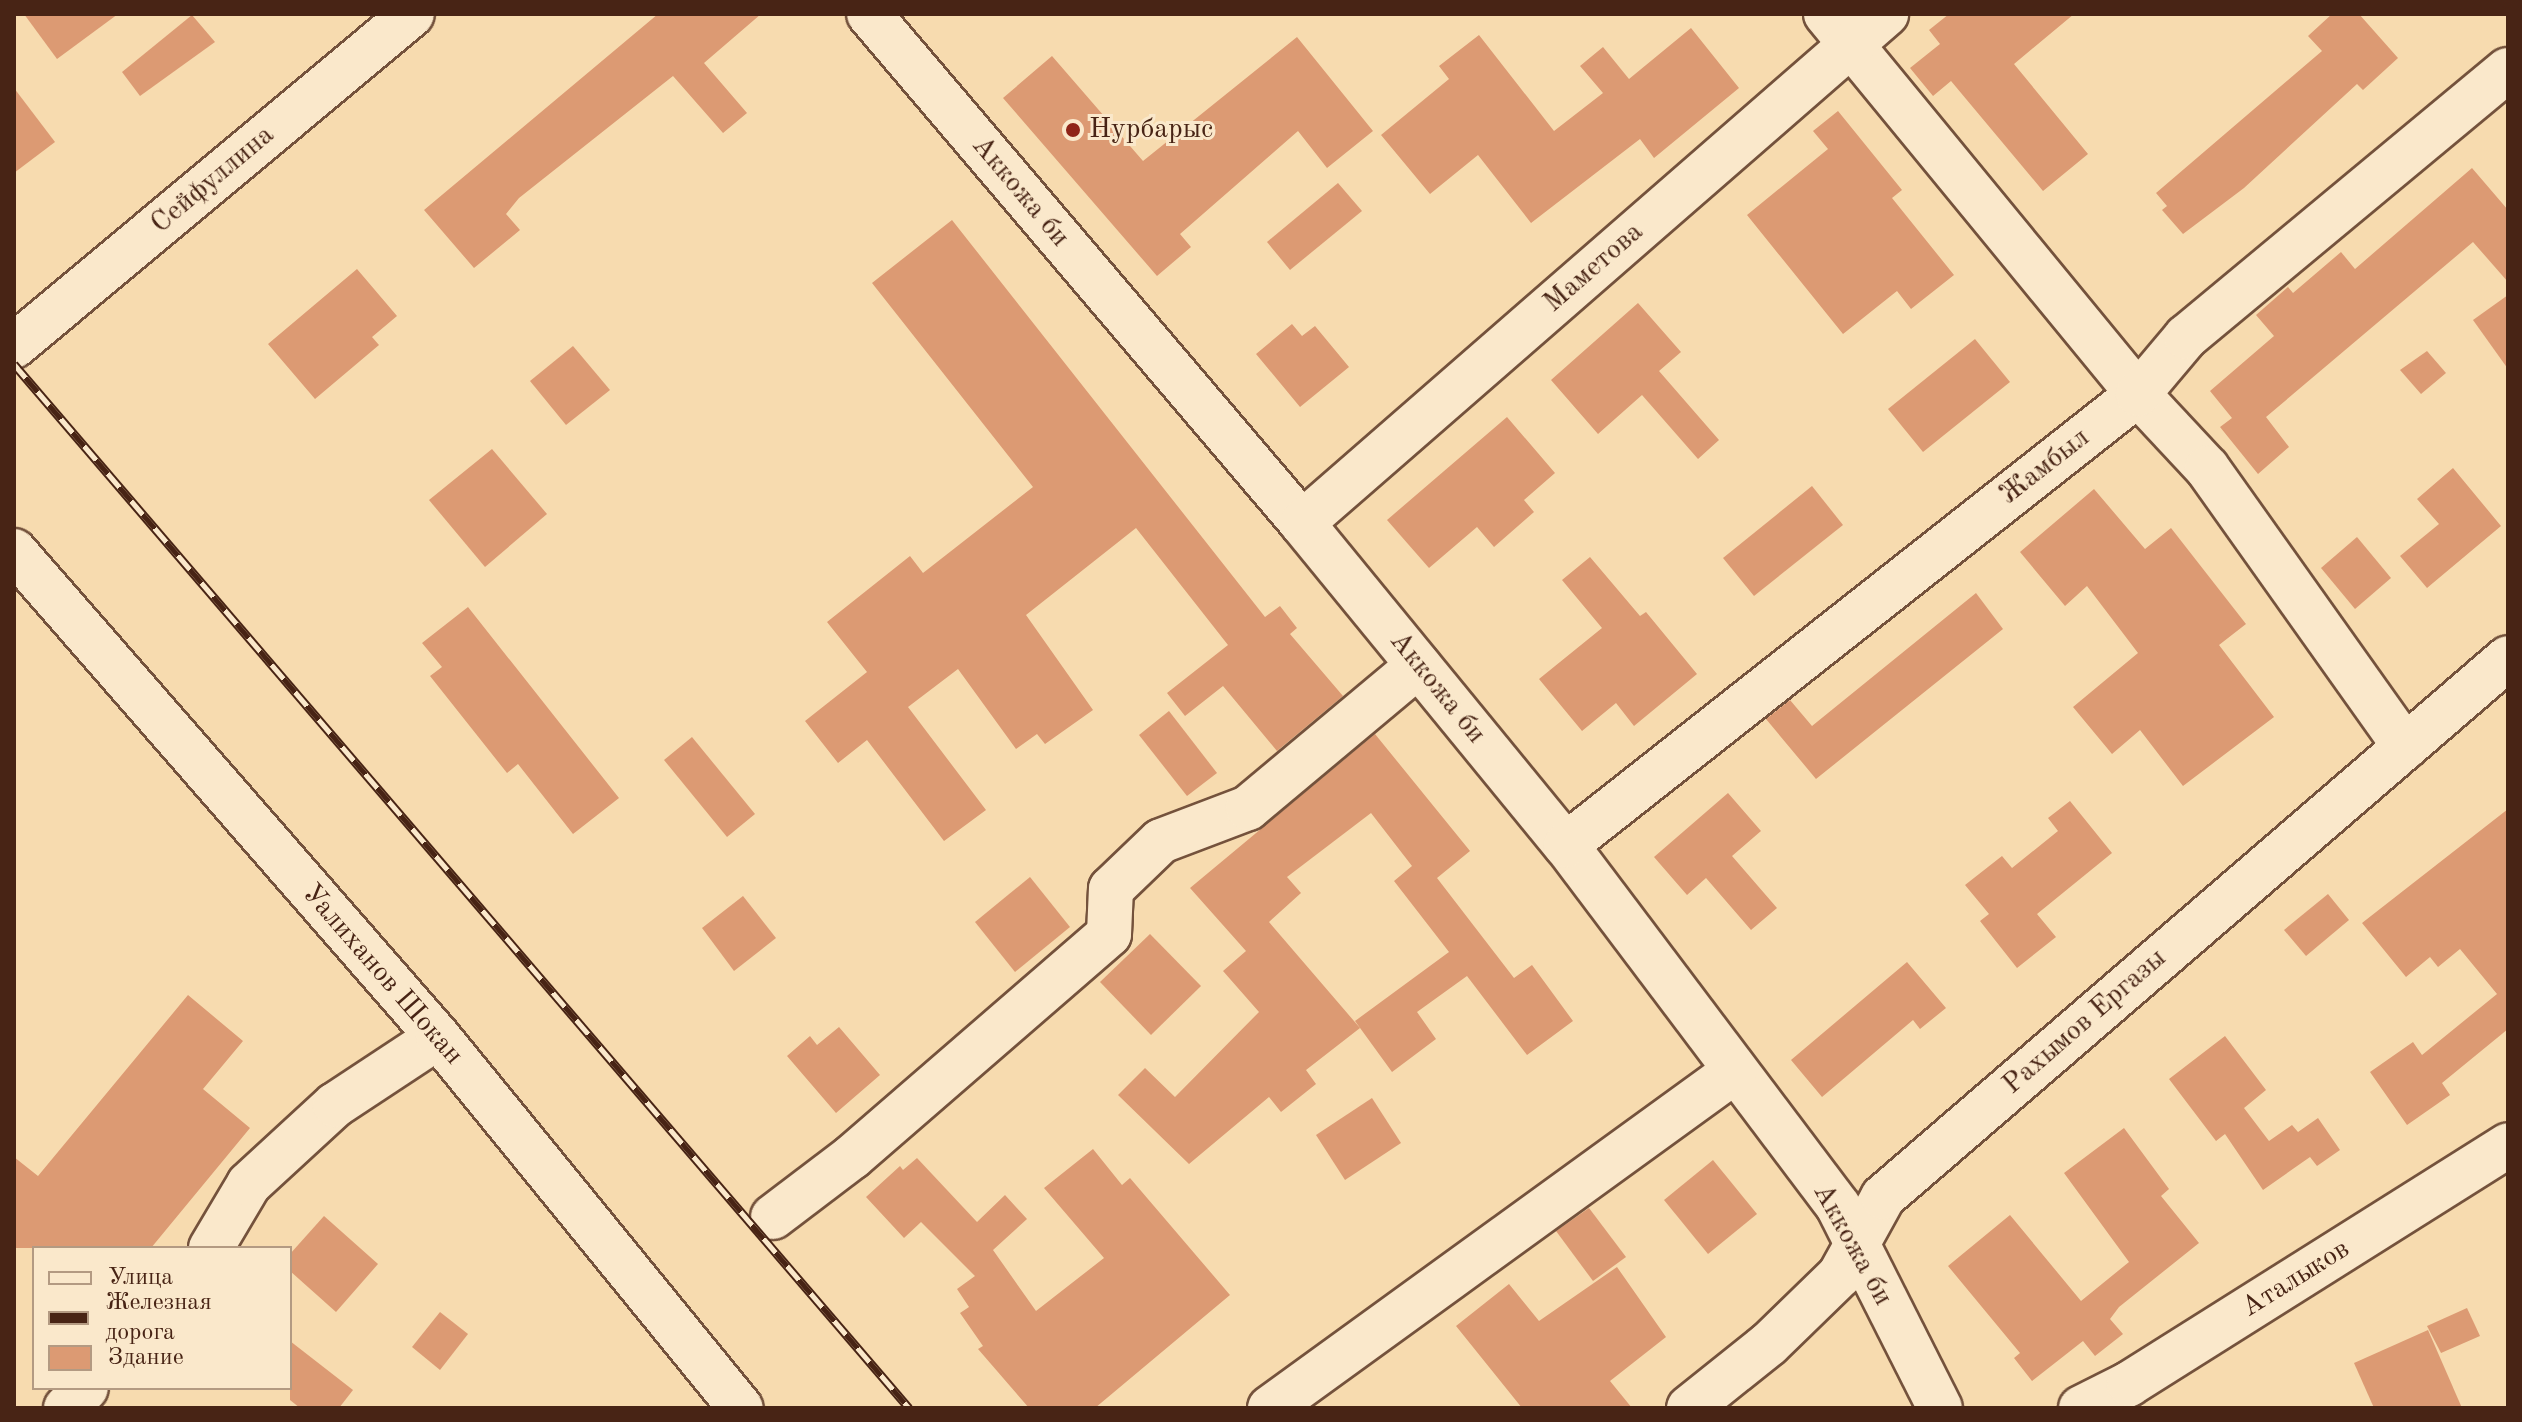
<!DOCTYPE html>
<meta charset="utf-8">
<style>
body{margin:0}
#map{position:relative;width:2522px;height:1422px;overflow:hidden;background:#f7dbaf;font-family:"Old Standard TT",serif}
div>[style]{position:absolute}
.building>*{inset:0;background:#dc9a73}
.roads{filter:drop-shadow(2px 0 #74523c) drop-shadow(-2px 0 #74523c) drop-shadow(0 2px #74523c) drop-shadow(0 -2px #74523c)}
.street>*{height:44px;margin:-22px;padding:0 22px;transform-origin:22px;border-radius:22px;background:#fae8cb}
.secondary>*{height:44px;margin:-22px;padding:0 22px;transform-origin:22px;border-radius:22px;background:#fae8cb}
.rail>*{height:9px;margin-top:-4.5px;transform-origin:0;background:repeating-linear-gradient(90deg,#fae8cb 0 18px,#482415 0 36px);box-sizing:border-box;border-block:2px solid #482415}
.dots>*{width:22px;height:22px;translate:-50% -50%;box-sizing:border-box;border:4px solid #fae8cb;border-radius:50%}
span{translate:-50% -50%;white-space:nowrap;text-align:center;line-height:1.15;-webkit-text-stroke:6px #fae8cb;paint-order:stroke}
.poi-label{font-size:28px;color:#482415}
.left{translate:0 -50%;text-align:left}
.street-label{font-size:28px;color:#482415}
.frame{position:absolute;inset:0;border:16px solid #482415;pointer-events:none}
.legend{position:absolute;left:32px;top:1246px;width:260px;height:144px;box-sizing:border-box;background:#fae8cb;border:2px solid #b39a82;margin:0;padding:10px 14px;list-style:none;font-size:24px;color:#482415}
.legend li{display:flex;align-items:center;gap:16px;height:40px}
.legend b{width:40px;border:2px solid #b39a82}
</style>
<div id="map">
<div class="building">
<i style="clip-path:polygon(24px 14px,118px 14px,57px 59px)"></i>
<i style="clip-path:polygon(658px 14px,761px 14px,704px 63px,747px 113px,723px 133px,673px 76px,519px 198px,506px 214px,520px 230px,474px 268px,424px 210px)"></i>
<i style="clip-path:polygon(1949px 14px,2074px 14px,2014px 64px,2088px 154px,2043px 191px,1951px 81px,1933px 96px,1910px 68px,1940px 44px,1929px 30px)"></i>
<i style="clip-path:polygon(2332px 14px,2359px 14px,2398px 58px,2363px 90px,2357px 84px,2244px 188px,2183px 234px,2162px 210px,2167px 206px,2156px 193px,2322px 51px,2308px 36px)"></i>
<i style="clip-path:polygon(192px 15px,215px 42px,140px 96px,122px 72px)"></i>
<i style="clip-path:polygon(1691px 28px,1739px 88px,1654px 158px,1640px 139px,1531px 223px,1478px 155px,1430px 194px,1381px 135px,1449px 79px,1439px 66px,1479px 35px,1554px 131px,1603px 93px,1580px 66px,1603px 47px,1629px 79px)"></i>
<i style="clip-path:polygon(1297px 37px,1373px 131px,1327px 168px,1298px 131px,1180px 234px,1191px 247px,1157px 276px,1003px 98px,1052px 56px,1143px 161px)"></i>
<i style="clip-path:polygon(14px 88px,55px 142px,14px 173px)"></i>
<i style="clip-path:polygon(1838px 111px,1902px 190px,1892px 198px,1954px 275px,1911px 309px,1897px 291px,1843px 334px,1747px 215px,1828px 149px,1813px 131px)"></i>
<i style="clip-path:polygon(2472px 168px,2508px 210px,2508px 282px,2473px 242px,2266px 417px,2289px 447px,2258px 474px,2220px 427px,2232px 418px,2210px 391px,2274px 336px,2256px 315px,2288px 287px,2293px 293px,2341px 252px,2355px 269px)"></i>
<i style="clip-path:polygon(1338px 183px,1362px 211px,1290px 270px,1267px 242px)"></i>
<i style="clip-path:polygon(952px 220px,1265px 617px,1280px 606px,1297px 628px,1290px 634px,1343px 696px,1277px 751px,1223px 686px,1185px 716px,1167px 693px,1228px 645px,1136px 528px,1026px 615px,1093px 710px,1045px 744px,1037px 734px,1016px 749px,958px 669px,908px 707px,986px 810px,944px 841px,867px 740px,838px 763px,805px 721px,867px 672px,827px 622px,910px 556px,923px 573px,1033px 487px,872px 283px)"></i>
<i style="clip-path:polygon(357px 269px,397px 316px,372px 337px,379px 345px,315px 399px,268px 344px)"></i>
<i style="clip-path:polygon(2508px 295px,2508px 369px,2473px 320px)"></i>
<i style="clip-path:polygon(1638px 303px,1681px 352px,1659px 371px,1719px 440px,1698px 459px,1642px 395px,1598px 434px,1551px 380px)"></i>
<i style="clip-path:polygon(1292px 324px,1302px 336px,1315px 326px,1349px 367px,1300px 407px,1256px 354px)"></i>
<i style="clip-path:polygon(1975px 339px,2010px 382px,1923px 452px,1888px 409px)"></i>
<i style="clip-path:polygon(573px 346px,610px 390px,566px 425px,530px 381px)"></i>
<i style="clip-path:polygon(2427px 351px,2446px 373px,2421px 394px,2400px 370px)"></i>
<i style="clip-path:polygon(1507px 417px,1555px 473px,1524px 500px,1534px 512px,1494px 547px,1477px 527px,1429px 568px,1387px 520px)"></i>
<i style="clip-path:polygon(492px 449px,547px 514px,485px 567px,429px 500px)"></i>
<i style="clip-path:polygon(2453px 468px,2501px 526px,2427px 588px,2400px 556px,2439px 524px,2417px 499px)"></i>
<i style="clip-path:polygon(1812px 486px,1843px 525px,1754px 596px,1723px 558px)"></i>
<i style="clip-path:polygon(2094px 489px,2145px 549px,2171px 528px,2246px 624px,2219px 645px,2274px 717px,2183px 786px,2140px 730px,2112px 754px,2073px 707px,2138px 653px,2087px 586px,2065px 606px,2020px 552px)"></i>
<i style="clip-path:polygon(2357px 537px,2391px 578px,2355px 609px,2321px 568px)"></i>
<i style="clip-path:polygon(1590px 557px,1640px 616px,1646px 612px,1697px 674px,1634px 726px,1616px 703px,1582px 731px,1539px 679px,1602px 628px,1562px 580px)"></i>
<i style="clip-path:polygon(1976px 593px,2003px 629px,1816px 779px,1766px 719px,1790px 700px,1812px 726px)"></i>
<i style="clip-path:polygon(468px 607px,619px 798px,573px 834px,518px 764px,507px 773px,430px 676px,442px 667px,422px 643px)"></i>
<i style="clip-path:polygon(1169px 711px,1217px 773px,1187px 796px,1139px 735px)"></i>
<i style="clip-path:polygon(1375px 734px,1470px 851px,1437px 878px,1514px 978px,1532px 965px,1573px 1021px,1527px 1055px,1467px 976px,1417px 1012px,1436px 1039px,1392px 1072px,1355px 1021px,1449px 952px,1394px 881px,1412px 866px,1371px 813px,1287px 877px,1301px 893px,1269px 922px,1360px 1028px,1306px 1070px,1316px 1084px,1281px 1112px,1269px 1097px,1189px 1164px,1118px 1095px,1145px 1068px,1175px 1097px,1259px 1012px,1223px 971px,1246px 951px,1190px 888px)"></i>
<i style="clip-path:polygon(692px 737px,755px 814px,727px 837px,664px 760px)"></i>
<i style="clip-path:polygon(1728px 793px,1761px 831px,1732px 856px,1777px 908px,1751px 930px,1706px 878px,1687px 895px,1654px 857px)"></i>
<i style="clip-path:polygon(2070px 801px,2112px 853px,2037px 914px,2056px 937px,2017px 968px,1980px 921px,1989px 914px,1965px 885px,2002px 856px,2012px 868px,2058px 831px,2048px 818px)"></i>
<i style="clip-path:polygon(2508px 809px,2508px 1029px,2442px 1083px,2450px 1095px,2407px 1125px,2370px 1072px,2413px 1042px,2422px 1055px,2497px 994px,2460px 949px,2438px 967px,2430px 957px,2406px 977px,2362px 923px)"></i>
<i style="clip-path:polygon(1030px 877px,1070px 927px,1015px 972px,975px 922px)"></i>
<i style="clip-path:polygon(2328px 894px,2349px 920px,2306px 956px,2284px 930px)"></i>
<i style="clip-path:polygon(743px 896px,776px 938px,734px 971px,702px 928px)"></i>
<i style="clip-path:polygon(1150px 934px,1201px 986px,1151px 1035px,1100px 982px)"></i>
<i style="clip-path:polygon(1907px 962px,1946px 1008px,1920px 1029px,1913px 1020px,1822px 1097px,1791px 1060px)"></i>
<i style="clip-path:polygon(188px 995px,243px 1041px,203px 1089px,250px 1128px,151px 1248px,14px 1248px,14px 1157px,38px 1176px)"></i>
<i style="clip-path:polygon(839px 1027px,880px 1075px,836px 1113px,787px 1056px,810px 1036px,817px 1045px)"></i>
<i style="clip-path:polygon(2225px 1036px,2266px 1090px,2244px 1108px,2269px 1141px,2292px 1125px,2298px 1132px,2318px 1118px,2340px 1150px,2317px 1166px,2310px 1157px,2263px 1190px,2225px 1134px,2216px 1141px,2169px 1079px)"></i>
<i style="clip-path:polygon(1372px 1098px,1401px 1143px,1345px 1180px,1316px 1135px)"></i>
<i style="clip-path:polygon(2124px 1128px,2169px 1189px,2161px 1196px,2199px 1243px,2119px 1307px,2110px 1319px,2123px 1334px,2095px 1356px,2083px 1341px,2032px 1381px,2014px 1358px,2020px 1353px,1948px 1266px,2010px 1215px,2081px 1301px,2129px 1262px,2064px 1173px)"></i>
<i style="clip-path:polygon(1093px 1149px,1122px 1185px,1130px 1178px,1230px 1295px,1095px 1408px,1029px 1408px,978px 1349px,983px 1346px,960px 1313px,969px 1307px,957px 1289px,975px 1276px,921px 1222px,904px 1238px,866px 1197px,900px 1166px,903px 1170px,917px 1158px,977px 1222px,1005px 1195px,1027px 1219px,993px 1250px,1036px 1311px,1104px 1258px,1044px 1188px)"></i>
<i style="clip-path:polygon(1713px 1160px,1757px 1214px,1708px 1254px,1664px 1200px)"></i>
<i style="clip-path:polygon(1589px 1208px,1626px 1257px,1593px 1281px,1556px 1231px)"></i>
<i style="clip-path:polygon(324px 1216px,378px 1264px,336px 1312px,290px 1271px,290px 1254px)"></i>
<i style="clip-path:polygon(1617px 1267px,1666px 1337px,1610px 1381px,1632px 1408px,1522px 1408px,1456px 1326px,1509px 1284px,1539px 1321px)"></i>
<i style="clip-path:polygon(2467px 1308px,2480px 1336px,2441px 1353px,2427px 1326px)"></i>
<i style="clip-path:polygon(440px 1312px,468px 1334px,440px 1370px,412px 1347px)"></i>
<i style="clip-path:polygon(2428px 1330px,2462px 1408px,2374px 1408px,2354px 1363px)"></i>
<i style="clip-path:polygon(290px 1341px,353px 1390px,339px 1408px,300px 1408px,290px 1400px)"></i>
</div>
<div class="roads">
<div class="street">
<i style="left:869px;top:14px;width:668px;rotate:49.61deg"></i>
<i style="left:1302px;top:523px;width:416px;rotate:50.7deg"></i>
<i style="left:1566px;top:845px;width:452px;rotate:53deg"></i>
<i style="left:1838px;top:1206px;width:226px;rotate:63.2deg"></i>
<i style="left:1826px;top:14px;width:492px;rotate:50.6deg"></i>
<i style="left:2138px;top:394px;width:101px;rotate:47deg"></i>
<i style="left:2207px;top:468px;width:342px;rotate:54.6deg"></i>
<i style="left:1302px;top:523px;width:775px;rotate:-41.07deg"></i>
<i style="left:1566px;top:845px;width:728px;rotate:-38.25deg"></i>
<i style="left:2138px;top:394px;width:75px;rotate:-49.9deg"></i>
<i style="left:2186px;top:337px;width:418px;rotate:-39.7deg"></i>
<i style="left:773px;top:1217px;width:99px;rotate:-37.2deg"></i>
<i style="left:852px;top:1157px;width:340px;rotate:-40.9deg"></i>
<i style="left:1109px;top:934px;width:45px;rotate:-87.5deg"></i>
<i style="left:1111px;top:889px;width:69px;rotate:-43.8deg"></i>
<i style="left:1161px;top:841px;width:93px;rotate:-20.8deg"></i>
<i style="left:1248px;top:808px;width:222px;rotate:-39.9deg"></i>
<i style="left:211px;top:1248px;width:74px;rotate:-59.3deg"></i>
<i style="left:249px;top:1184px;width:117px;rotate:-42.6deg"></i>
<i style="left:335px;top:1105px;width:123px;rotate:-33.4deg"></i>
<i style="left:66px;top:1408px;width:28px;rotate:-45deg"></i>
<i style="left:1270px;top:1408px;width:574px;rotate:-35.93deg"></i>
<i style="left:2081px;top:1408px;width:54px;rotate:-26.6deg"></i>
<i style="left:2129px;top:1384px;width:448px;rotate:-32.2deg"></i>
</div>
<div class="secondary">
<i style="left:14px;top:346px;width:518px;rotate:-39.83deg"></i>
<i style="left:14px;top:551px;width:645px;rotate:48.9deg"></i>
<i style="left:438px;top:1037px;width:479px;rotate:50.8deg"></i>
<i style="left:1689px;top:1408px;width:102px;rotate:-38.7deg"></i>
<i style="left:1769px;top:1344px;width:99px;rotate:-44.2deg"></i>
<i style="left:1840px;top:1275px;width:89px;rotate:-61.1deg"></i>
<i style="left:1883px;top:1197px;width:825px;rotate:-40.77deg"></i>
</div>
</div>
<div class="rail">
<i style="left:14px;top:364px;width:1375px;rotate:49.39deg"></i>
</div>
<div class="dots">
<i style="left:1073px;top:130px;background:#8f2418"></i>
</div>
<div class="poi-label">
<span class="left" style="left:1089px;top:130px">Нурбарыс</span>
</div>
<div class="street-label">
<span style="left:213px;top:180px;rotate:-40deg">Сейфуллина</span>
<span style="left:1020px;top:192px;rotate:50deg">Аккожа би</span>
<span style="left:1594px;top:268px;rotate:-41deg">Маметова</span>
<span style="left:2045px;top:467px;rotate:-38deg">Жамбыл</span>
<span style="left:1437px;top:688px;rotate:51deg">Аккожа би</span>
<span style="left:382px;top:975px;rotate:49deg">Уалиханов Шокан</span>
<span style="left:2085px;top:1022px;rotate:-41deg">Рахымов Ергазы</span>
<span style="left:1852px;top:1245px;rotate:61deg">Аккожа би</span>
<span style="left:2296px;top:1279px;rotate:-32deg">Аталыков</span>
</div>
<div class="frame"></div>
<ul class="legend">
<li><b style="height:10px;background:#fae8cb"></b>Улица</li>
<li><b style="height:10px;background:#482415"></b>Железная дорога</li>
<li><b style="height:22px;background:#dc9a73"></b>Здание</li>
</ul>
</div>
